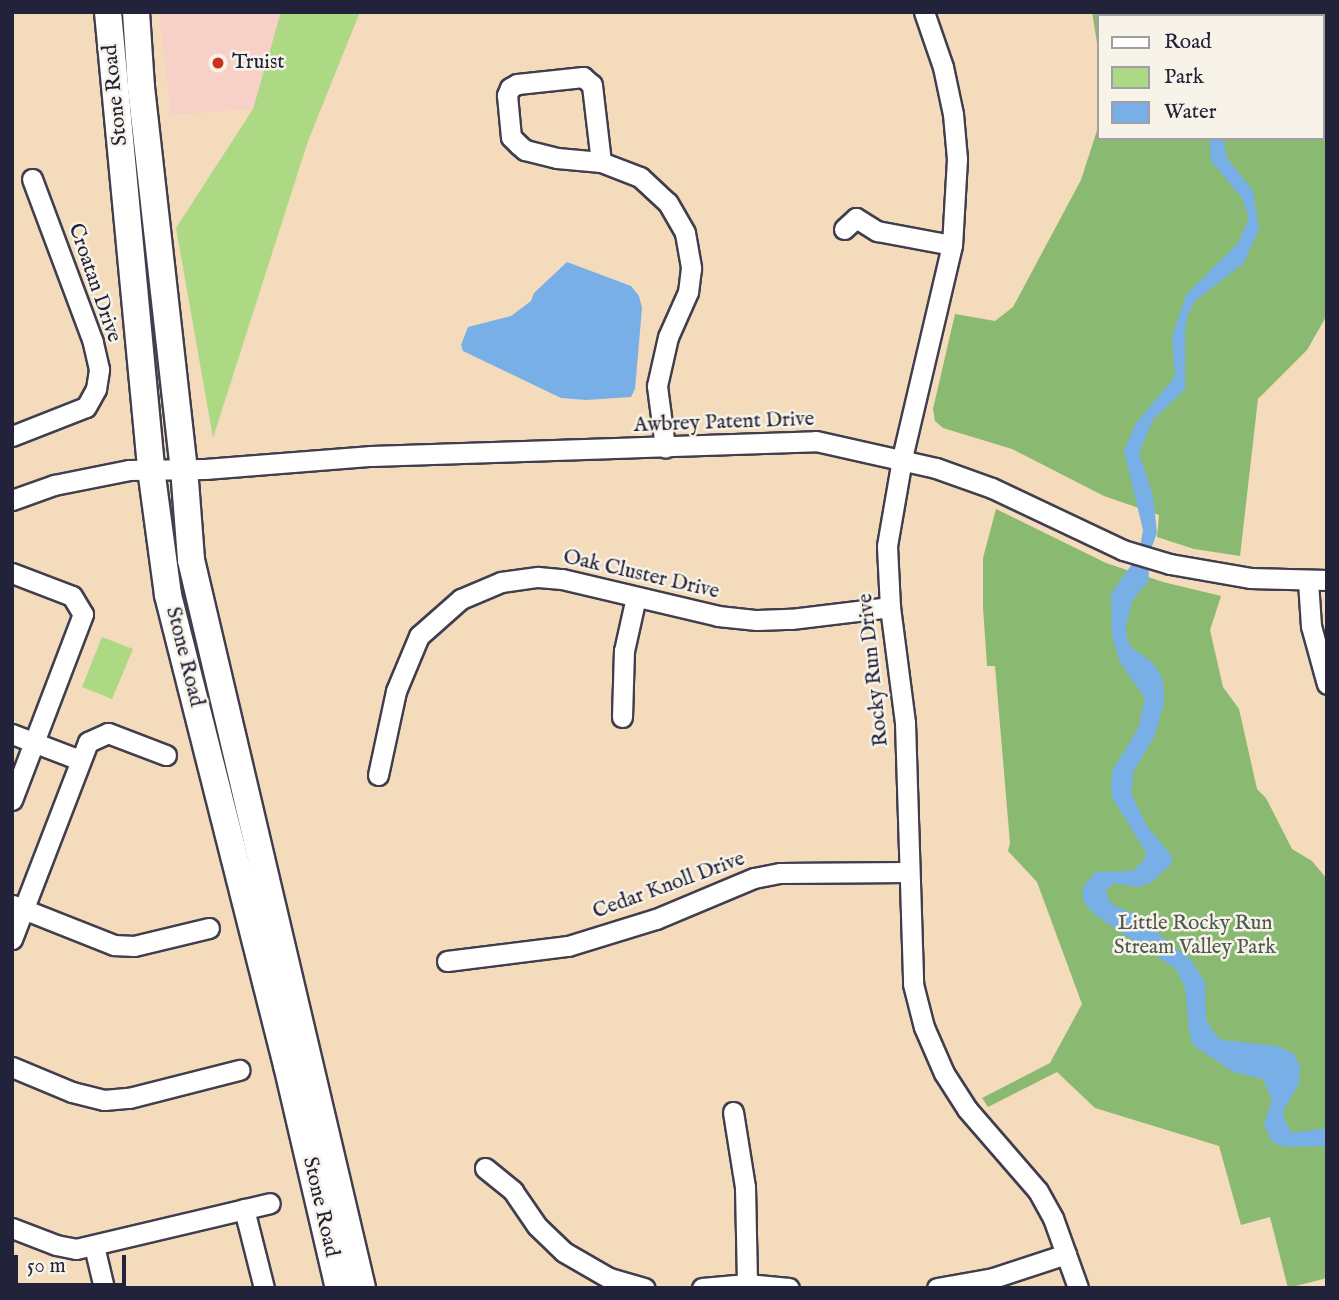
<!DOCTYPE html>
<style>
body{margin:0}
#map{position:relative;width:1339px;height:1300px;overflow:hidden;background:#f3dbbc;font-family:"IM FELL English",serif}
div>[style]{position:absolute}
.built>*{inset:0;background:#f7d1c7}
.green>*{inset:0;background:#add985}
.forest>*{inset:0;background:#8ab972}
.water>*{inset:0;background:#78afe7}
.roads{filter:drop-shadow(2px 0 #413e4e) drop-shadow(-2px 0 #413e4e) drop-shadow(0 2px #413e4e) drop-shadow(0 -2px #413e4e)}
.minor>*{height:19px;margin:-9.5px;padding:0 9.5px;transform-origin:9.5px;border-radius:9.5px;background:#fff}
.major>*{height:26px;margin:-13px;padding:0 13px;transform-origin:13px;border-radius:13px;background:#fff}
.dots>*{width:19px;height:19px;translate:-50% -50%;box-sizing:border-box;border:4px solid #f7f3e8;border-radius:50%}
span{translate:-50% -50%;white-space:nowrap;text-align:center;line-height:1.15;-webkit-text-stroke:5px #f7f3e8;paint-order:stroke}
.poi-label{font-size:21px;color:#22223b}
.left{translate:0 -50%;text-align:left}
.street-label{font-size:21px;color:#22223b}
.park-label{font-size:21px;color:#4c5951}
.frame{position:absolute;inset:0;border:14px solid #22223b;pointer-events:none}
.legend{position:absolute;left:1097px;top:14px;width:228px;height:126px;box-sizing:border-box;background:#f7f3e8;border:2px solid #a29fa3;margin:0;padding:9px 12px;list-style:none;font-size:21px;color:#22223b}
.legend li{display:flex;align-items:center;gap:14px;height:35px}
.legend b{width:35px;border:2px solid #a29fa3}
.scale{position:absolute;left:14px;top:1255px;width:112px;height:32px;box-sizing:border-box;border:4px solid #22223b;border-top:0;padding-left:9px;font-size:21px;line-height:24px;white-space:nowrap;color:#22223b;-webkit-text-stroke:5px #f7f3e8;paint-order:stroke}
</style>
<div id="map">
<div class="built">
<i style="clip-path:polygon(159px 12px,281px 12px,253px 109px,171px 115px)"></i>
</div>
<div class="green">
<i style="clip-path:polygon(281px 12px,360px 12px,308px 141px,213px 438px,176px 228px,253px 109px)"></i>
<i style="clip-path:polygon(102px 637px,133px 649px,112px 699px,82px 687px)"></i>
</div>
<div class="forest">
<i style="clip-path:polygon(1092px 12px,1327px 12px,1327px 315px,1307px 350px,1258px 399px,1240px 556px,1194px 549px,1157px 537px,1159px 515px,1104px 496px,1012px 449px,943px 428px,935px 421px,933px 409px,955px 314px,995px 321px,1013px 307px,1081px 180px,1099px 124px,1099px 138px,1323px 138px,1323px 16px,1099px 16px,1099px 55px)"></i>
<i style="clip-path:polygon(996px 509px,1106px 563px,1163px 582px,1221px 596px,1210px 630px,1223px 687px,1239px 709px,1257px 789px,1266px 798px,1292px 849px,1312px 861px,1327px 879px,1327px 1278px,1288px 1288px,1270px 1217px,1241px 1225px,1219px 1146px,1095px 1108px,1057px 1072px,988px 1107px,982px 1098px,1050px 1063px,1082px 1004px,1037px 882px,1008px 851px,1010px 843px,995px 666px,987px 666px,983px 607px,983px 558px)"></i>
</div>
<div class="water">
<i style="clip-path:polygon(1209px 138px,1223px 138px,1227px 158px,1253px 191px,1259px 229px,1244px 263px,1195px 301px,1188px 314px,1185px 330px,1185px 389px,1153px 420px,1139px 453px,1153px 495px,1157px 533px,1148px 557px,1149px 580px,1133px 599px,1126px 626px,1127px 639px,1132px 648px,1152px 662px,1162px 677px,1164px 691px,1164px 704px,1154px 737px,1133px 772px,1132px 795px,1146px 825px,1172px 856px,1171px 864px,1152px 882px,1138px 887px,1114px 883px,1107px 889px,1106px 894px,1113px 905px,1134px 914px,1191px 960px,1205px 982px,1206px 1020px,1216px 1035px,1222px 1040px,1277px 1046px,1294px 1054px,1300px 1066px,1299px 1084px,1283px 1111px,1284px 1119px,1292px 1133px,1327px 1128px,1327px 1146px,1285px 1147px,1271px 1141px,1264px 1124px,1272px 1100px,1263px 1079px,1233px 1072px,1193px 1045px,1189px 1032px,1185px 987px,1176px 969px,1094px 914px,1083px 901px,1083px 887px,1096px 872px,1133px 871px,1144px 860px,1146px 852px,1112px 797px,1111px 782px,1113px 769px,1138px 729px,1145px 698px,1120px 662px,1112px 636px,1111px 594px,1139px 554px,1143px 530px,1124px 451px,1136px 423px,1175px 377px,1172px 337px,1186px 295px,1238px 243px,1249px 218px,1242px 198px,1211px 161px)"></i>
<i style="clip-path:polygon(567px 262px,631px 286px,639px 296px,642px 308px,635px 389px,631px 397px,586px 400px,561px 398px,463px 351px,461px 345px,468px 327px,511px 316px,531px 301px,534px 293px)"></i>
</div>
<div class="roads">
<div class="minor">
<i style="left:924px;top:12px;width:58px;rotate:70.9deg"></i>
<i style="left:943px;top:67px;width:48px;rotate:78deg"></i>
<i style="left:953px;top:114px;width:45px;rotate:84.9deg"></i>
<i style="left:957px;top:159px;width:86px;rotate:93.3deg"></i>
<i style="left:952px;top:245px;width:220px;rotate:103.2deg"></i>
<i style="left:902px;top:459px;width:88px;rotate:99.8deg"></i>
<i style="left:887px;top:546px;width:61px;rotate:87.2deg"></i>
<i style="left:890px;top:607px;width:117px;rotate:82.6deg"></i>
<i style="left:905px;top:723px;width:261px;rotate:88.2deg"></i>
<i style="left:913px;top:984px;width:44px;rotate:75.7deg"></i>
<i style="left:924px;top:1027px;width:50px;rotate:66.5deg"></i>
<i style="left:944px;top:1073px;width:43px;rotate:57.4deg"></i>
<i style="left:967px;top:1109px;width:108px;rotate:49.1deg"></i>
<i style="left:1038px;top:1191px;width:31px;rotate:61deg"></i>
<i style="left:1053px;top:1218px;width:74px;rotate:70.3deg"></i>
<i style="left:601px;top:162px;width:78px;rotate:-96.7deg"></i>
<i style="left:592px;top:85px;width:12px;rotate:-138deg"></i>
<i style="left:583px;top:77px;width:66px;rotate:173.9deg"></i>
<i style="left:517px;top:84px;width:8px;rotate:150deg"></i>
<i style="left:510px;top:88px;width:8px;rotate:113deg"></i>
<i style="left:507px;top:95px;width:42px;rotate:84.6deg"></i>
<i style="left:511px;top:137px;width:11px;rotate:45deg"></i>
<i style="left:519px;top:145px;width:8px;rotate:40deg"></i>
<i style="left:525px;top:150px;width:33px;rotate:14deg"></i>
<i style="left:557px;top:158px;width:44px;rotate:5.2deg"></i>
<i style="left:601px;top:162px;width:42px;rotate:21deg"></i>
<i style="left:640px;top:177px;width:38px;rotate:43deg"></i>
<i style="left:668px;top:203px;width:34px;rotate:60deg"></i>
<i style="left:685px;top:233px;width:36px;rotate:80deg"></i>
<i style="left:691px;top:268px;width:24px;rotate:97deg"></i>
<i style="left:688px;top:292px;width:49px;rotate:114deg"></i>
<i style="left:668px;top:337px;width:50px;rotate:102.7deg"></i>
<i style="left:657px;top:386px;width:62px;rotate:82.5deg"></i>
<i style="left:844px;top:229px;width:16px;rotate:-43deg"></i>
<i style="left:856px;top:218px;width:25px;rotate:32deg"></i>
<i style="left:877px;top:231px;width:76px;rotate:10.6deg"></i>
<i style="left:12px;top:436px;width:79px;rotate:-21.4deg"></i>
<i style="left:86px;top:407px;width:21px;rotate:-61deg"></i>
<i style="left:96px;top:389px;width:20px;rotate:-81deg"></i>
<i style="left:99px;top:369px;width:28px;rotate:-103deg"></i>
<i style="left:93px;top:342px;width:174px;rotate:-110.5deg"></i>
<i style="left:12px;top:500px;width:45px;rotate:-19.7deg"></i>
<i style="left:54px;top:485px;width:76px;rotate:-11.3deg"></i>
<i style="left:129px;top:470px;width:76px;rotate:-0.8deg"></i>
<i style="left:205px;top:469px;width:167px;rotate:-4.5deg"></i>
<i style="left:371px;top:456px;width:445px;rotate:-1.9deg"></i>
<i style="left:816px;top:441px;width:123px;rotate:12.7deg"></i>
<i style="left:936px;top:468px;width:59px;rotate:19.7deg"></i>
<i style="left:992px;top:488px;width:145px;rotate:25.3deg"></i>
<i style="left:1123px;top:550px;width:49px;rotate:16.6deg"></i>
<i style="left:1170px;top:564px;width:81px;rotate:9.9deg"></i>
<i style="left:1250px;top:578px;width:77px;rotate:1.5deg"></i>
<i style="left:12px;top:573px;width:64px;rotate:21deg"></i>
<i style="left:72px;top:596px;width:21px;rotate:59deg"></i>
<i style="left:83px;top:614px;width:199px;rotate:110.9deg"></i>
<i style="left:1308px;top:581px;width:45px;rotate:86.2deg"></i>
<i style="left:1311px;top:626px;width:60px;rotate:74.6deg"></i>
<i style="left:622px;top:717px;width:66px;rotate:-88.3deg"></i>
<i style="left:624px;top:651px;width:55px;rotate:-77.5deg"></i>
<i style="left:12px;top:734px;width:73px;rotate:20.9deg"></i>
<i style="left:378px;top:775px;width:86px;rotate:-77.9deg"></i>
<i style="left:396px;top:691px;width:60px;rotate:-67.3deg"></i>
<i style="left:419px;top:636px;width:56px;rotate:-41.4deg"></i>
<i style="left:461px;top:599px;width:43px;rotate:-23deg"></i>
<i style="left:501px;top:582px;width:37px;rotate:-8deg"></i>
<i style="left:538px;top:577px;width:24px;rotate:5deg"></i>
<i style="left:562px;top:579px;width:160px;rotate:13.3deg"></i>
<i style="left:718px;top:616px;width:39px;rotate:6deg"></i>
<i style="left:757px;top:620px;width:34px;rotate:-2deg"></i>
<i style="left:791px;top:619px;width:100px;rotate:-6.9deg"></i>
<i style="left:13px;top:905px;width:109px;rotate:21.6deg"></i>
<i style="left:114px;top:945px;width:20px;rotate:3deg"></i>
<i style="left:134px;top:946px;width:77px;rotate:-13.5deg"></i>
<i style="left:12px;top:939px;width:211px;rotate:-68.9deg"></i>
<i style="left:88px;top:742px;width:22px;rotate:-24deg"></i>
<i style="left:108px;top:733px;width:62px;rotate:20.8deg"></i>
<i style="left:447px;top:961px;width:122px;rotate:-7.1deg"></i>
<i style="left:568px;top:946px;width:92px;rotate:-17.1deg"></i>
<i style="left:656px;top:919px;width:106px;rotate:-22.7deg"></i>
<i style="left:754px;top:878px;width:26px;rotate:-11deg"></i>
<i style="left:780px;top:873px;width:128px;rotate:-0.4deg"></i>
<i style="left:12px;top:1067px;width:65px;rotate:22.6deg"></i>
<i style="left:72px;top:1092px;width:33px;rotate:14deg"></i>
<i style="left:104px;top:1100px;width:25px;rotate:-5deg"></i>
<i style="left:129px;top:1098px;width:114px;rotate:-14.3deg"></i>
<i style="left:733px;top:1112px;width:76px;rotate:80.9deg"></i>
<i style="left:745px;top:1187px;width:97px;rotate:88.8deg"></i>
<i style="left:485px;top:1168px;width:36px;rotate:39deg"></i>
<i style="left:513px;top:1191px;width:42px;rotate:55.6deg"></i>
<i style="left:537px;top:1226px;width:37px;rotate:44deg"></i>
<i style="left:564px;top:1252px;width:52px;rotate:30deg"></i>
<i style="left:609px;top:1278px;width:37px;rotate:16deg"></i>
<i style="left:244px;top:1209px;width:81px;rotate:75.8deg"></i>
<i style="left:12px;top:1228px;width:47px;rotate:21.1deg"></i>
<i style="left:56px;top:1245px;width:20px;rotate:11deg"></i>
<i style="left:76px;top:1249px;width:199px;rotate:-13.3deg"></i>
<i style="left:94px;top:1246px;width:43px;rotate:76.6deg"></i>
<i style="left:702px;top:1288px;width:45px;rotate:-5.1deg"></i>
<i style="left:747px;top:1284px;width:42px;rotate:5.4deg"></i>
<i style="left:937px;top:1288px;width:57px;rotate:-10.1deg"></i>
<i style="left:993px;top:1278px;width:77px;rotate:-18.2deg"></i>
</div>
<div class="major">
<i style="left:108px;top:12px;width:459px;rotate:84.6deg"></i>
<i style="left:151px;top:469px;width:127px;rotate:82.3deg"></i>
<i style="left:168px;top:595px;width:485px;rotate:75.8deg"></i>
<i style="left:287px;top:1065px;width:229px;rotate:76.9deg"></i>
<i style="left:136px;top:12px;width:75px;rotate:86.2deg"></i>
<i style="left:141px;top:87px;width:383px;rotate:83.6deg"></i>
<i style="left:184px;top:468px;width:92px;rotate:85.6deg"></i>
<i style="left:191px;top:560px;width:748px;rotate:76.78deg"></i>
</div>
</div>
<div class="dots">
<i style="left:218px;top:63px;background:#c8321e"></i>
</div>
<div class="poi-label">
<span class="left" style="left:232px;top:63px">Truist</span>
</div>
<div class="street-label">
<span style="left:116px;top:95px;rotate:-96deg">Stone Road</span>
<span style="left:94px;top:283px;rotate:71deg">Croatan Drive</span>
<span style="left:724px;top:423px;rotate:-2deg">Awbrey Patent Drive</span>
<span style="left:641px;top:575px;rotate:13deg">Oak Cluster Drive</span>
<span style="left:184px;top:657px;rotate:76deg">Stone Road</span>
<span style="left:874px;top:670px;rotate:-96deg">Rocky Run Drive</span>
<span style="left:669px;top:886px;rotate:-20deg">Cedar Knoll Drive</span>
<span style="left:320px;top:1207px;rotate:77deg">Stone Road</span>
</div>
<div class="park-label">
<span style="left:1195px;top:936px">Little Rocky Run<br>Stream Valley Park</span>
</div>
<div class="frame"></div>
<ul class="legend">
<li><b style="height:9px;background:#fff"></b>Road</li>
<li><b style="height:19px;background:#add985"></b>Park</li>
<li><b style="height:19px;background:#78afe7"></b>Water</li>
</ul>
<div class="scale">50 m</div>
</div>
